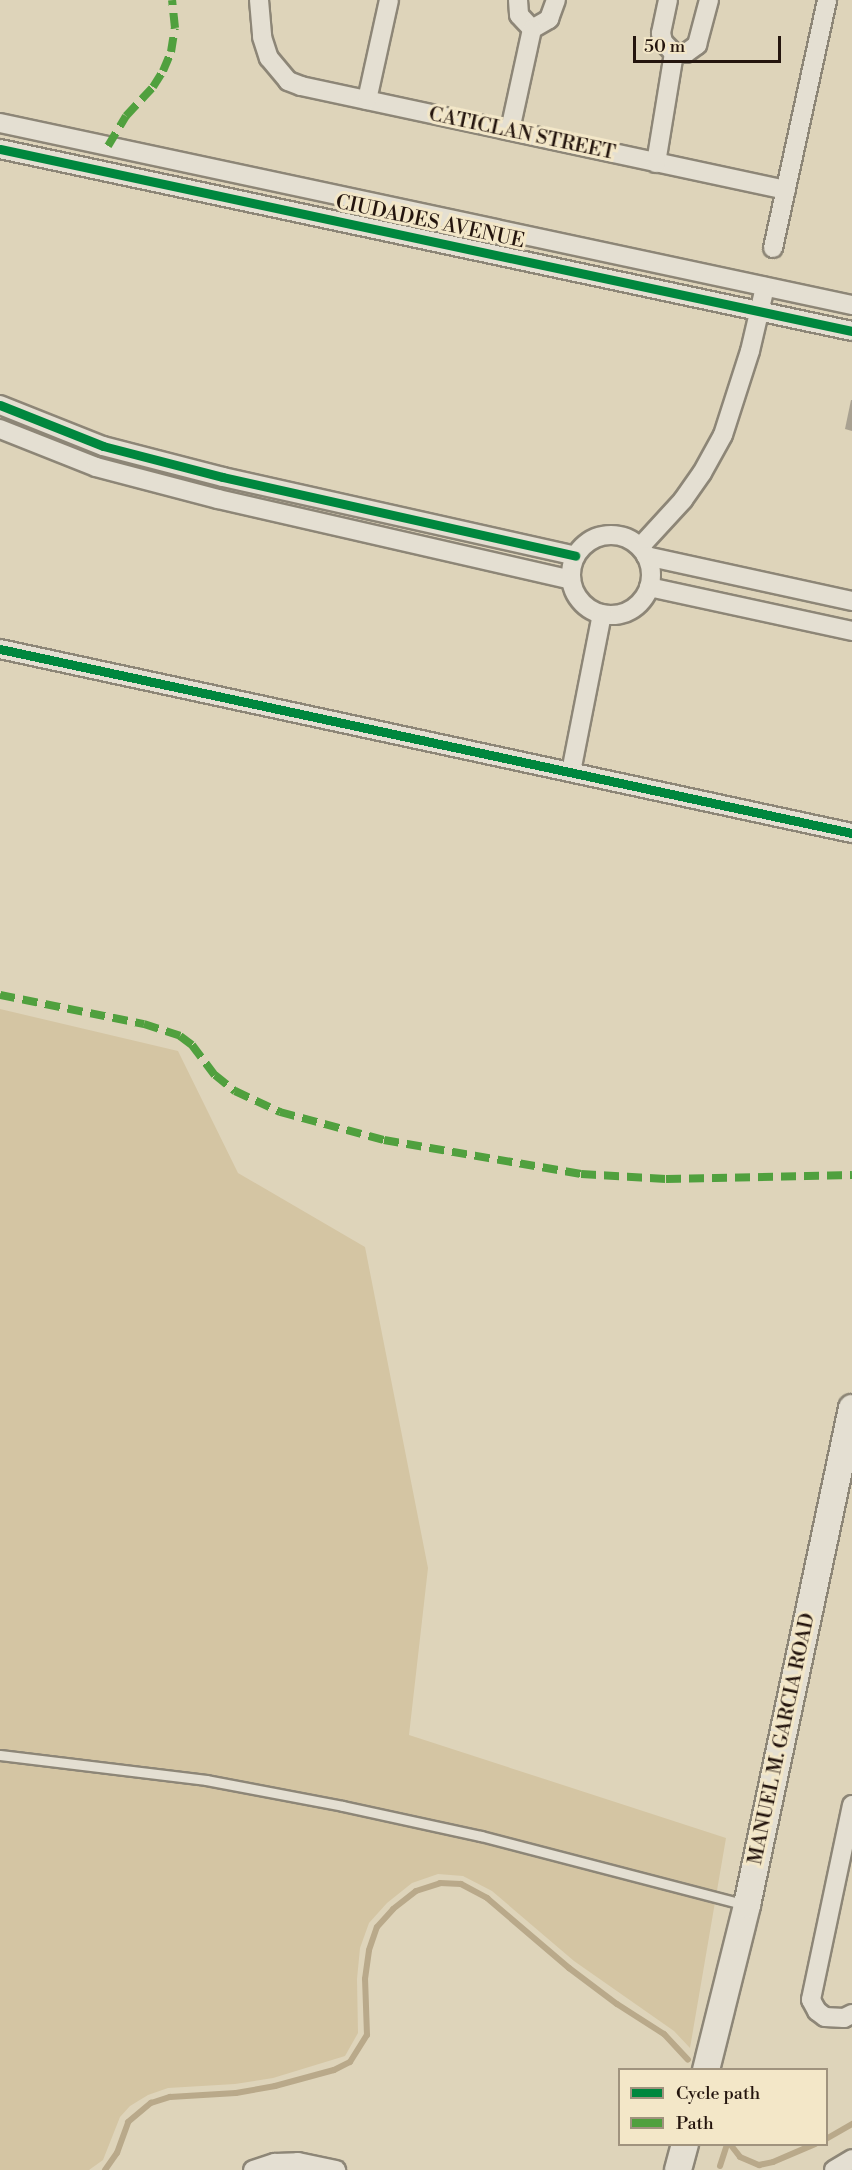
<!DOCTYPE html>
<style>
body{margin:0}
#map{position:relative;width:852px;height:2170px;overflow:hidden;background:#ded4ba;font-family:"Libre Bodoni",serif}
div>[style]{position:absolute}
.green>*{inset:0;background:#d4c5a3}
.stream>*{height:6px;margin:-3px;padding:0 3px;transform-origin:3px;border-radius:3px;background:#b9a98a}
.building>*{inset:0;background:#a9a191}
.roads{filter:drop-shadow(2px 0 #8d8677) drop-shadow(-2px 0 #8d8677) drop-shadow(0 2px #8d8677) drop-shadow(0 -2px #8d8677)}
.service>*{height:9px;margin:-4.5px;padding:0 4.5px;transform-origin:4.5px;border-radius:4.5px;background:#e4dfd2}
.minor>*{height:18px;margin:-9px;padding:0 9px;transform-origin:9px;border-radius:9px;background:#e4dfd2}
.minor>.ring{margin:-9px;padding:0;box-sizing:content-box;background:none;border:18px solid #e4dfd2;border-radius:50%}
.secondary>*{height:26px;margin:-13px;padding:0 13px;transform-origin:13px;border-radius:13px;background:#e4dfd2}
.quiet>*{height:8px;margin-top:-4px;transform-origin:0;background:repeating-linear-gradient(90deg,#50a03e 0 15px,transparent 0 23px)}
.cycleway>*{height:9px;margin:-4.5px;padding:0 4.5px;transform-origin:4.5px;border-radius:4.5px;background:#00873e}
span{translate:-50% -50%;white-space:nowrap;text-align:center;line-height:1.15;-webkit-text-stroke:6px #f3e7c8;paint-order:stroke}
.street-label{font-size:20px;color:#24150e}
.legend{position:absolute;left:618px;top:2068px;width:210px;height:78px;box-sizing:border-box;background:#f3e7c8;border:2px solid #a0937e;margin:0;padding:8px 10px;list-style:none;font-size:18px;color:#24150e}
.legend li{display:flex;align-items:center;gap:12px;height:30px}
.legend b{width:30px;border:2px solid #a0937e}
.scale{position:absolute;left:633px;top:36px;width:148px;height:27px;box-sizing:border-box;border:3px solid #24150e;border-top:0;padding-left:8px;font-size:18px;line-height:21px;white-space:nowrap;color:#24150e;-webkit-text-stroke:4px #f3e7c8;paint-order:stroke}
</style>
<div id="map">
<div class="green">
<i style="clip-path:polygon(0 1009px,178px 1051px,238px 1173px,365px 1247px,428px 1568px,409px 1735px,726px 1838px,690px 2048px,674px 2031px,574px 1961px,492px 1891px,463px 1876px,438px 1874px,412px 1883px,387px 1903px,369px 1923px,360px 1948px,357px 1979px,358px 2033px,345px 2056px,273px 2078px,235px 2084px,168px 2088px,148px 2095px,130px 2106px,120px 2117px,103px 2160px,89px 2170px,0 2170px)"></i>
</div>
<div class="stream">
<i style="left:826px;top:2139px;width:30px;rotate:-30deg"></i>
<i style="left:730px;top:2144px;width:16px;rotate:52deg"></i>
<i style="left:740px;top:2157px;width:21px;rotate:23deg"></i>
<i style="left:759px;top:2165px;width:14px;rotate:-12deg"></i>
<i style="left:773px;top:2162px;width:46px;rotate:-23.2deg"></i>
<i style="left:720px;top:2166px;width:23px;rotate:-72deg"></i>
<i style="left:105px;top:2170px;width:21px;rotate:-55deg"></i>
<i style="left:117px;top:2153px;width:33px;rotate:-70deg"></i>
<i style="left:128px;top:2122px;width:30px;rotate:-40deg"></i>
<i style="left:151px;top:2103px;width:20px;rotate:-18deg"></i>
<i style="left:170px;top:2097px;width:66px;rotate:-3.5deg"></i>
<i style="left:236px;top:2093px;width:40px;rotate:-10deg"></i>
<i style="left:275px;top:2086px;width:61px;rotate:-15.2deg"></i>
<i style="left:334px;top:2070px;width:18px;rotate:-27deg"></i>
<i style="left:350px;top:2062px;width:32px;rotate:-58deg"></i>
<i style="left:367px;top:2035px;width:56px;rotate:-92deg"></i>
<i style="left:365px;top:1979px;width:29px;rotate:-82deg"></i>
<i style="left:369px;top:1950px;width:24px;rotate:-71deg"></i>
<i style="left:377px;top:1927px;width:24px;rotate:-48deg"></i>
<i style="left:393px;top:1909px;width:29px;rotate:-38deg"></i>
<i style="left:416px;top:1891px;width:25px;rotate:-18deg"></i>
<i style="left:440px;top:1883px;width:21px;rotate:3deg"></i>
<i style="left:461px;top:1884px;width:30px;rotate:28deg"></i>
<i style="left:487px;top:1898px;width:108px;rotate:40.5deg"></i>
<i style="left:569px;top:1968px;width:60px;rotate:36.9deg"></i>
<i style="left:617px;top:2004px;width:56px;rotate:32.6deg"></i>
<i style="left:664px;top:2034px;width:35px;rotate:47deg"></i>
</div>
<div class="building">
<i style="clip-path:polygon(851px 400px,852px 400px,852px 431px,845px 429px)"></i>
</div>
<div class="roads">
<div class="service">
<i style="left:0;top:1755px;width:208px;rotate:6.9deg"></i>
<i style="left:206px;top:1780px;width:139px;rotate:10.7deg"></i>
<i style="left:343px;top:1806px;width:141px;rotate:12.3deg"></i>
<i style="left:481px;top:1836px;width:274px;rotate:14.6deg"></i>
</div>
<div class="minor">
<i style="left:259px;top:0;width:37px;rotate:85deg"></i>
<i style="left:262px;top:37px;width:22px;rotate:72deg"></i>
<i style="left:269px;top:58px;width:30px;rotate:50deg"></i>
<i style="left:288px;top:81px;width:14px;rotate:21deg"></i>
<i style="left:301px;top:86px;width:496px;rotate:12.1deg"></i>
<i style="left:518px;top:0;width:15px;rotate:86deg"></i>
<i style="left:519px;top:15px;width:19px;rotate:47deg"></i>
<i style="left:668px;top:0;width:34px;rotate:102deg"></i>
<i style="left:661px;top:33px;width:9px;rotate:77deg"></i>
<i style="left:663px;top:42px;width:16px;rotate:45deg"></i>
<i style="left:674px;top:53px;width:12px"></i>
<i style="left:686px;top:53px;width:14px;rotate:-36deg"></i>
<i style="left:697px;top:45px;width:47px;rotate:-75.1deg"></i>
<i style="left:532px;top:29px;width:20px;rotate:-30deg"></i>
<i style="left:549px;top:19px;width:20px;rotate:-70deg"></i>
<i style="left:367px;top:100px;width:102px;rotate:-77.6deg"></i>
<i style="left:0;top:123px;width:871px;rotate:12.06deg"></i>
<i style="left:510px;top:130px;width:103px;rotate:-77.7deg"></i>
<i style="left:0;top:149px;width:871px;rotate:12.06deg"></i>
<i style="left:656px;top:163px;width:111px;rotate:-80.7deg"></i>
<i style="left:773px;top:248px;width:254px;rotate:-77.7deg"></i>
<i style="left:0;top:405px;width:111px;rotate:21.7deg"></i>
<i style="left:103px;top:446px;width:124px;rotate:14.5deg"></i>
<i style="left:223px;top:477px;width:361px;rotate:12.6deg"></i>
<i style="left:0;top:429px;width:103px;rotate:21.6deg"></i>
<i style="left:96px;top:467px;width:126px;rotate:14.7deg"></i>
<i style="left:218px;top:499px;width:362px;rotate:12.9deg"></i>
<i class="ring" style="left:571px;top:535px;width:62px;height:62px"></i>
<i style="left:640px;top:547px;width:64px;rotate:-47.5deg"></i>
<i style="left:683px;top:500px;width:33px;rotate:-55deg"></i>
<i style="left:702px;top:473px;width:43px;rotate:-61.1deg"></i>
<i style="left:723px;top:435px;width:88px;rotate:-72.2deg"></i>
<i style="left:750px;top:351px;width:66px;rotate:-76.8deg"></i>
<i style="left:646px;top:556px;width:211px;rotate:12.3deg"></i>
<i style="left:649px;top:587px;width:208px;rotate:12.2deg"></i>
<i style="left:0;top:649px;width:872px;rotate:12.19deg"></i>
<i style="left:571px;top:772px;width:161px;rotate:-78.9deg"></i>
<i style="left:852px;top:1805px;width:199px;rotate:101.9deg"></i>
<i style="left:811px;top:2000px;width:13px;rotate:61deg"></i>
<i style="left:817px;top:2011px;width:10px;rotate:37deg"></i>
<i style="left:825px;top:2017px;width:19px;rotate:3deg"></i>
<i style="left:844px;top:2018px;width:9px;rotate:-27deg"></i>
<i style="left:253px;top:2170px;width:23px;rotate:-18deg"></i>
<i style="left:275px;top:2163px;width:23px;rotate:-2deg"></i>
<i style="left:298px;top:2162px;width:39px;rotate:12deg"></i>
<i style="left:834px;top:2170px;width:21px;rotate:-31deg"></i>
</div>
<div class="secondary">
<i style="left:706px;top:2070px;width:170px;rotate:-76deg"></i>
<i style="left:747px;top:1905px;width:508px;rotate:-78.07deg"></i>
<i style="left:678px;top:2170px;width:27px;rotate:-75deg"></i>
</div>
</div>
<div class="quiet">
<i style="left:108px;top:146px;width:35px;rotate:-59deg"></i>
<i style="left:126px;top:116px;width:40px;rotate:-47deg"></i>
<i style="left:153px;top:87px;width:19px;rotate:-58deg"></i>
<i style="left:163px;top:71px;width:21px;rotate:-67deg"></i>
<i style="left:171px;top:52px;width:24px;rotate:-81deg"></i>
<i style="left:175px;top:28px;width:28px;rotate:-96deg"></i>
<i style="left:0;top:995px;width:147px;rotate:11.4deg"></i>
<i style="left:144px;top:1024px;width:38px;rotate:18deg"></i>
<i style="left:180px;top:1036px;width:15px;rotate:37deg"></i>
<i style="left:192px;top:1045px;width:38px;rotate:53deg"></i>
<i style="left:215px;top:1075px;width:26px;rotate:39deg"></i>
<i style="left:235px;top:1091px;width:50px;rotate:25deg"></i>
<i style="left:280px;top:1112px;width:108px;rotate:15.1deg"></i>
<i style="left:384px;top:1140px;width:200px;rotate:9.8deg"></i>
<i style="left:581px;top:1174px;width:85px;rotate:3.4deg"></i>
<i style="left:666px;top:1179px;width:186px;rotate:-1.2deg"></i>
</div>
<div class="cycleway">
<i style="left:0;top:149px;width:871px;rotate:12.06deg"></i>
<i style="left:0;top:405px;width:111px;rotate:21.7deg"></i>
<i style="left:103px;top:446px;width:124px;rotate:14.5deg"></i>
<i style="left:223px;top:477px;width:361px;rotate:12.6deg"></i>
<i style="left:0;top:649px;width:872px;rotate:12.19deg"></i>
</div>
<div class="street-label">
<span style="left:522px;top:134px;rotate:12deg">CATICLAN STREET</span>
<span style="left:430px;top:222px;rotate:12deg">CIUDADES AVENUE</span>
<span style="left:782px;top:1739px;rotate:-78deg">MANUEL M. GARCIA ROAD</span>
</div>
<ul class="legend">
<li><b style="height:8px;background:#00873e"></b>Cycle path</li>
<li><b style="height:8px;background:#50a03e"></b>Path</li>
</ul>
<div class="scale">50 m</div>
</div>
